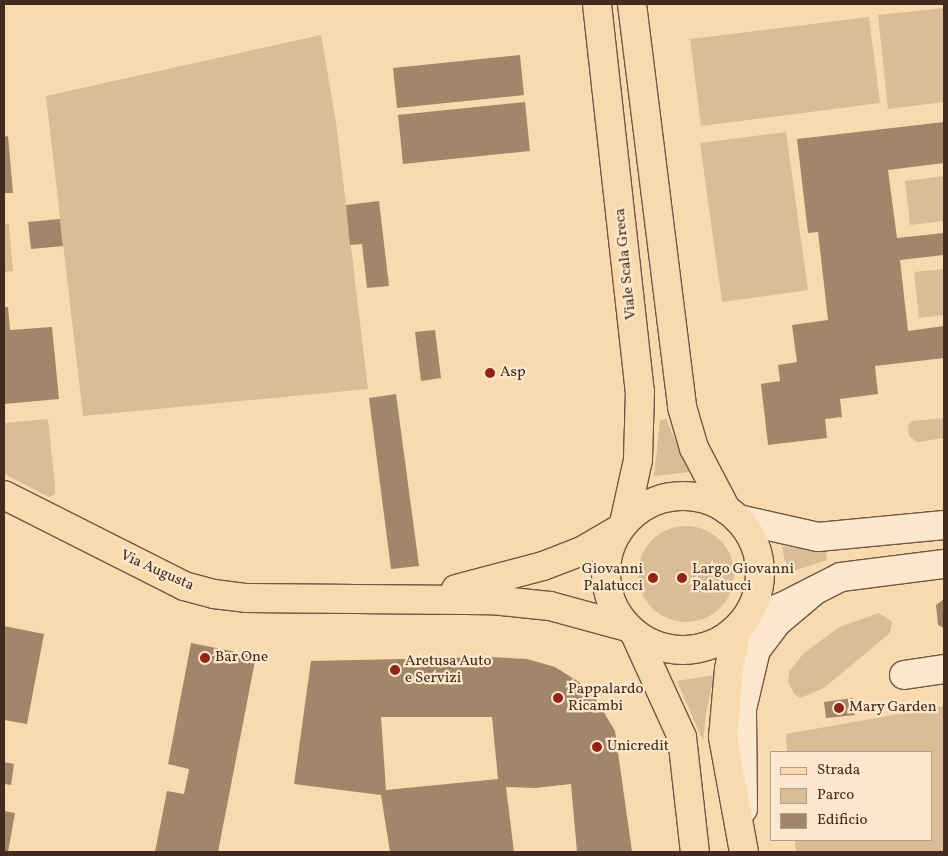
<!DOCTYPE html>
<style>
body{margin:0}
#map{position:relative;width:948px;height:856px;overflow:hidden;background:#f9daaf;font-family:Vollkorn,serif}
div>[style]{position:absolute}
.green>*{inset:0;background:#dabc97}
.round{border-radius:50%}
.building>*{inset:0;background:#a2866a}
.roads{filter:drop-shadow(1px 0 #715744) drop-shadow(-1px 0 #715744) drop-shadow(0 1px #715744) drop-shadow(0 -1px #715744)}
.minor>*{height:28px;margin:-14px;padding:0 14px;transform-origin:14px;border-radius:14px;background:#fbe7cb}
.major>*{height:28px;margin:-14px;padding:0 14px;transform-origin:14px;border-radius:14px;background:#f9daaf}
.major>.ring{margin:-14px;padding:0;box-sizing:content-box;background:none;border:28px solid #f9daaf;border-radius:50%}
.dots>*{width:14px;height:14px;translate:-50% -50%;box-sizing:border-box;border:2px solid #fbe7cb;border-radius:50%}
span{translate:-50% -50%;white-space:nowrap;text-align:center;line-height:1.15;-webkit-text-stroke:4.5px #fbe7cb;paint-order:stroke}
.street-label{font-size:15px;color:#442b20}
.poi-label{font-size:15px;color:#442b20}
.left{translate:0 -50%;text-align:left}
.right{translate:-100% -50%;text-align:right}
.frame{position:absolute;inset:0;border:5px solid #442b20;pointer-events:none}
.legend{position:absolute;left:770px;top:751px;width:162px;height:90px;box-sizing:border-box;background:#fbe7cb;border:1px solid #b29c87;margin:0;padding:6px 9px;list-style:none;font-size:15px;color:#442b20}
.legend li{display:flex;align-items:center;gap:10px;height:25px}
.legend b{width:25px;border:1px solid #b29c87}
</style>
<div id="map">
<div class="green">
<i style="clip-path:polygon(944px 8px,944px 102px,888px 109px,878px 15px)"></i>
<i style="clip-path:polygon(869px 17px,880px 103px,701px 126px,690px 39px)"></i>
<i style="clip-path:polygon(321px 35px,336px 122px,368px 389px,83px 416px,46px 96px)"></i>
<i style="clip-path:polygon(786px 132px,808px 290px,722px 302px,700px 143px)"></i>
<i style="clip-path:polygon(944px 176px,944px 221px,910px 225px,905px 181px)"></i>
<i style="clip-path:polygon(4px 224px,9px 224px,13px 271px,4px 272px)"></i>
<i style="clip-path:polygon(944px 269px,944px 315px,919px 318px,914px 272px)"></i>
<i style="clip-path:polygon(944px 418px,944px 438px,917px 442px,909px 436px,908px 425px,912px 421px)"></i>
<i style="clip-path:polygon(48px 419px,55px 486px,55px 494px,49px 497px,4px 474px,4px 423px)"></i>
<i style="clip-path:polygon(666px 419px,678px 446px,690px 472px,654px 476px,660px 420px)"></i>
<i class="round" style="left:638px;top:526px;width:96px;height:96px"></i>
<i style="clip-path:polygon(782px 546px,826px 552px,827px 560px,787px 573px)"></i>
<i style="clip-path:polygon(879px 613px,892px 622px,890px 633px,824px 688px,800px 698px,794px 694px,788px 681px,789px 672px,803px 654px,839px 627px)"></i>
<i style="clip-path:polygon(714px 675px,706px 714px,703px 741px,677px 681px)"></i>
<i style="clip-path:polygon(944px 706px,944px 852px,796px 852px,795px 840px,932px 840px,932px 752px,787px 752px,786px 734px)"></i>
</div>
<div class="building">
<i style="clip-path:polygon(520px 55px,524px 95px,397px 108px,393px 68px)"></i>
<i style="clip-path:polygon(525px 102px,530px 151px,403px 164px,398px 115px)"></i>
<i style="clip-path:polygon(944px 122px,944px 163px,888px 170px,897px 238px,944px 233px,944px 255px,900px 260px,908px 331px,944px 326px,944px 358px,875px 366px,878px 394px,840px 399px,842px 417px,825px 419px,827px 438px,768px 445px,761px 384px,780px 381px,778px 365px,797px 362px,792px 325px,828px 320px,818px 232px,808px 233px,797px 139px)"></i>
<i style="clip-path:polygon(8px 136px,13px 193px,4px 193px,4px 137px)"></i>
<i style="clip-path:polygon(379px 201px,389px 286px,367px 288px,362px 244px,350px 245px,346px 205px)"></i>
<i style="clip-path:polygon(60px 219px,63px 246px,31px 249px,28px 222px)"></i>
<i style="clip-path:polygon(4px 307px,8px 307px,10px 330px,52px 327px,59px 399px,4px 404px)"></i>
<i style="clip-path:polygon(435px 330px,441px 378px,421px 381px,415px 332px)"></i>
<i style="clip-path:polygon(396px 394px,419px 566px,391px 569px,369px 398px)"></i>
<i style="clip-path:polygon(944px 599px,944px 628px,938px 625px,936px 605px)"></i>
<i style="clip-path:polygon(4px 626px,44px 634px,27px 724px,4px 720px)"></i>
<i style="clip-path:polygon(191px 643px,256px 656px,218px 852px,155px 852px,167px 791px,184px 794px,189px 769px,168px 764px)"></i>
<i style="clip-path:polygon(evenodd,490px 657px,527px 659px,555px 667px,579px 682px,596px 699px,615px 731px,632px 852px,577px 852px,571px 784px,535px 788px,506px 787px,514px 852px,390px 852px,381px 795px,294px 784px,311px 661px,490px 657px,381px 717px,492px 717px,498px 779px,386px 790px,381px 717px)"></i>
<i style="clip-path:polygon(853px 698px,855px 715px,826px 718px,824px 702px)"></i>
<i style="clip-path:polygon(4px 762px,14px 764px,11px 785px,4px 784px)"></i>
<i style="clip-path:polygon(4px 811px,15px 813px,8px 852px,4px 852px)"></i>
</div>
<div class="roads">
<div class="minor">
<i style="left:738px;top:519px;width:82px;rotate:12.7deg"></i>
<i style="left:818px;top:537px;width:127px;rotate:-5.4deg"></i>
<i style="left:745px;top:621px;width:40px;rotate:-21deg"></i>
<i style="left:782px;top:607px;width:66px;rotate:-27deg"></i>
<i style="left:841px;top:577px;width:104px;rotate:-7.2deg"></i>
<i style="left:904px;top:675px;width:40px;rotate:-8.5deg"></i>
<i style="left:743px;top:809px;width:100px;rotate:-90.6deg"></i>
<i style="left:742px;top:709px;width:61px;rotate:-76.7deg"></i>
<i style="left:756px;top:650px;width:34px;rotate:-53deg"></i>
<i style="left:776px;top:623px;width:50px;rotate:-40.1deg"></i>
</div>
<div class="major">
<i style="left:597px;top:4px;width:389px;rotate:83.7deg"></i>
<i style="left:640px;top:391px;width:69px;rotate:91.7deg"></i>
<i style="left:638px;top:460px;width:65px;rotate:102.5deg"></i>
<i style="left:632px;top:4px;width:406px;rotate:82.9deg"></i>
<i style="left:682px;top:407px;width:43px;rotate:73.7deg"></i>
<i style="left:694px;top:448px;width:69px;rotate:62.3deg"></i>
<i style="left:4px;top:495px;width:202px;rotate:26.8deg"></i>
<i style="left:184px;top:586px;width:31px;rotate:15deg"></i>
<i style="left:214px;top:594px;width:33px;rotate:7deg"></i>
<i style="left:247px;top:598px;width:245px;rotate:0.5deg"></i>
<i style="left:492px;top:600px;width:58px;rotate:5.9deg"></i>
<i style="left:550px;top:606px;width:80px;rotate:15.3deg"></i>
<i class="ring" style="left:606px;top:496px;width:126px;height:126px"></i>
<i style="left:456px;top:589px;width:90px;rotate:-14.8deg"></i>
<i style="left:543px;top:566px;width:40px;rotate:-21deg"></i>
<i style="left:580px;top:552px;width:44px;rotate:-30.1deg"></i>
<i style="left:737px;top:629px;width:41px;rotate:101.3deg"></i>
<i style="left:729px;top:669px;width:68px;rotate:95deg"></i>
<i style="left:723px;top:737px;width:117px;rotate:79.7deg"></i>
<i style="left:635px;top:634px;width:113px;rotate:65.5deg"></i>
<i style="left:682px;top:737px;width:116px;rotate:83.6deg"></i>
</div>
</div>
<div class="dots">
<i style="left:490px;top:373px;background:#8f2418"></i>
<i style="left:653px;top:578px;background:#8f2418"></i>
<i style="left:682px;top:578px;background:#8f2418"></i>
<i style="left:205px;top:658px;background:#8f2418"></i>
<i style="left:395px;top:670px;background:#8f2418"></i>
<i style="left:558px;top:698px;background:#8f2418"></i>
<i style="left:839px;top:708px;background:#8f2418"></i>
<i style="left:597px;top:747px;background:#8f2418"></i>
</div>
<div class="street-label">
<span style="left:626px;top:264px;rotate:-96deg">Viale Scala Greca</span>
<span style="left:157px;top:571px;rotate:24deg">Via Augusta</span>
</div>
<div class="poi-label">
<span class="left" style="left:500px;top:373px">Asp</span>
<span class="right" style="left:643px;top:578px">Giovanni<br>Palatucci</span>
<span class="left" style="left:692px;top:578px">Largo Giovanni<br>Palatucci</span>
<span class="left" style="left:215px;top:658px">Bar One</span>
<span class="left" style="left:405px;top:670px">Aretusa Auto<br>e Servizi</span>
<span class="left" style="left:568px;top:698px">Pappalardo<br>Ricambi</span>
<span class="left" style="left:849px;top:708px">Mary Garden</span>
<span class="left" style="left:607px;top:747px">Unicredit</span>
</div>
<div class="frame"></div>
<ul class="legend">
<li><b style="height:6px;background:#f9daaf"></b>Strada</li>
<li><b style="height:14px;background:#dabc97"></b>Parco</li>
<li><b style="height:14px;background:#a2866a"></b>Edificio</li>
</ul>
</div>
